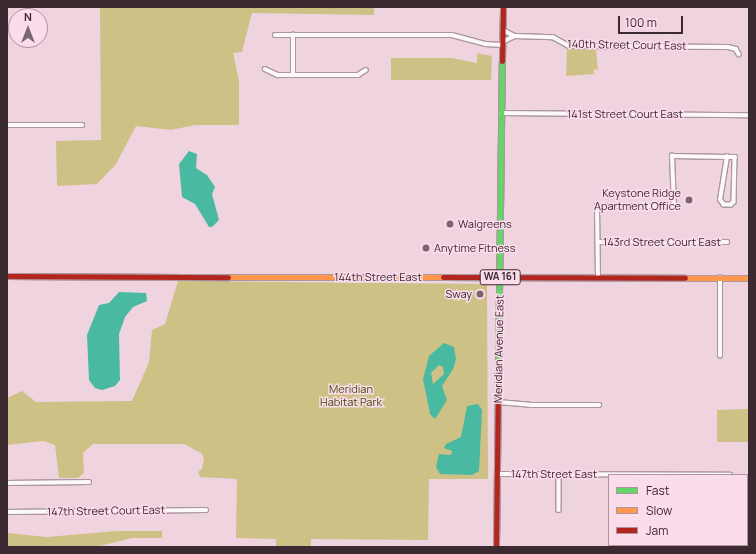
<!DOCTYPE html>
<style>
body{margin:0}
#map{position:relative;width:756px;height:554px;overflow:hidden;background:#efd4e0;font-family:Manrope,sans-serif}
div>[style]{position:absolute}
.green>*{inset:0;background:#cdc185}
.water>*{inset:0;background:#4ab9a1}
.roads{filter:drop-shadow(1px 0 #ab97a0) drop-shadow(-1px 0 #ab97a0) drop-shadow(0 1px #ab97a0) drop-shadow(0 -1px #ab97a0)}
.street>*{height:3.5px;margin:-1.75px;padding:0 1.75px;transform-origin:1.75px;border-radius:1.75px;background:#fdf9fa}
.fast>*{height:5px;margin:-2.5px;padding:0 2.5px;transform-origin:2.5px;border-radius:2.5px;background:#63d668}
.slow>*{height:5px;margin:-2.5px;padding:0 2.5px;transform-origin:2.5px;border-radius:2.5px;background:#ff974d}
.jam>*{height:5px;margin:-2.5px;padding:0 2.5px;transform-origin:2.5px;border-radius:2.5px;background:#b3261e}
.dots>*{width:11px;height:11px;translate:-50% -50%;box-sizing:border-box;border:2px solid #fbdcea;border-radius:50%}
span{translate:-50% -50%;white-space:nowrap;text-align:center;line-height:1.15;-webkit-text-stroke:3px #fbdcea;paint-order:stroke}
.shield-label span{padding:1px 3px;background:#fbdcea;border:1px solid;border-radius:3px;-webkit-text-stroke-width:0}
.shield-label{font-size:10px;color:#3c2931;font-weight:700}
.street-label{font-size:11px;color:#3c2931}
.poi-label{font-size:11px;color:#3c2931}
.right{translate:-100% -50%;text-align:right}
.left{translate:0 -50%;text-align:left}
.park-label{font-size:11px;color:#48480c}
.frame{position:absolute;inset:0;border:8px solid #3c2931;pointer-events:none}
.legend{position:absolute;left:608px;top:474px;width:140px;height:72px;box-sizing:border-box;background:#fbdcea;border:1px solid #af94a0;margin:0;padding:5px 7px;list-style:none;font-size:12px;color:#3c2931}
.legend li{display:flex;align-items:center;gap:8px;height:20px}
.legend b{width:20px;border:1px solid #af94a0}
.north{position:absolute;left:8px;top:8px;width:40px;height:40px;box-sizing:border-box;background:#fbdcea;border:1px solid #af94a0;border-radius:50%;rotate:0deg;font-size:11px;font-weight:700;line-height:16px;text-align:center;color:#3c2931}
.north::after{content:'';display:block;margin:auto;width:14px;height:18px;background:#7b656e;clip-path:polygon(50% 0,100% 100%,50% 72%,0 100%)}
.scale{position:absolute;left:618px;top:16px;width:65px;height:18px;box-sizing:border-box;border:2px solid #3c2931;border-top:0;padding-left:5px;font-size:12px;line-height:14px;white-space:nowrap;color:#3c2931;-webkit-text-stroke:3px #fbdcea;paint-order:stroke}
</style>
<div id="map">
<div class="green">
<i style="clip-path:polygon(100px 7px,374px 7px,374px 15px,252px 13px,242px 52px,233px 53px,239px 80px,239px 125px,195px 125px,171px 130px,136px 126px,116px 164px,97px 184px,57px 186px,56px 141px,101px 140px)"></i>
<i style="clip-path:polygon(567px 48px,596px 50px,598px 70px,594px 69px,594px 74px,566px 76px)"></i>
<i style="clip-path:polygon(477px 53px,492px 56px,491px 80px,391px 80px,391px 58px,452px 58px,477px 63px)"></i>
<i style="clip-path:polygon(178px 281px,487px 284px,488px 479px,429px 479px,428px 540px,311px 539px,311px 547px,276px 547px,276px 539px,236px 538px,237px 479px,200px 477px,198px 472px,202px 469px,204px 458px,201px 453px,184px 444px,93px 444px,83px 453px,84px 473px,78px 478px,59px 478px,55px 445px,43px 441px,7px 445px,7px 398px,22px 391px,36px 402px,132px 401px,149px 362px,152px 330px,165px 324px)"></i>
<i style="clip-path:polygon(749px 409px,749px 442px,717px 442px,717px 410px)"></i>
<i style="clip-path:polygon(117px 531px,162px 531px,162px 538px,132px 538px,96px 547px,7px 547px,7px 533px,47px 537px)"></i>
</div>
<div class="water">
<i style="clip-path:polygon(189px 151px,197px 154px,196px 168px,207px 175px,215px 187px,212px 194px,219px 220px,212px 227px,209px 227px,195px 204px,182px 197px,179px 164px)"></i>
<i style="clip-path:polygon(119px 292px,146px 293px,147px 301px,133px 307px,125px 317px,119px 334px,120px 380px,115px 386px,102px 390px,95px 388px,89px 380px,87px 335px,99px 305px,109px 303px)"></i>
<i style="clip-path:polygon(evenodd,444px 343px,454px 347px,456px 359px,453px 369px,442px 386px,447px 400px,435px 419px,430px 414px,423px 379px,429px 356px,444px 343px,439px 365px,443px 367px,444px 374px,433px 384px,431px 373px,439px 365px)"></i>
<i style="clip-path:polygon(478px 404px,482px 410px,479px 471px,472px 475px,440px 474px,436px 467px,439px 454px,451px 455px,452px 451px,444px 448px,446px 444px,461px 437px,467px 406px)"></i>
</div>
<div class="roads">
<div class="street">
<i style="left:503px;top:30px;width:13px;rotate:27deg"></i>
<i style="left:515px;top:36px;width:38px;rotate:2deg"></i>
<i style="left:553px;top:37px;width:18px;rotate:29deg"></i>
<i style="left:569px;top:46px;width:159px;rotate:0.4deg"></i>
<i style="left:728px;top:47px;width:8px;rotate:14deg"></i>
<i style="left:736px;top:49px;width:6px;rotate:59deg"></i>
<i style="left:275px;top:35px;width:177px"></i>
<i style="left:452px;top:35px;width:34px;rotate:15deg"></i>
<i style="left:485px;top:44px;width:17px;rotate:3deg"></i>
<i style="left:502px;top:42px;width:14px;rotate:-25deg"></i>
<i style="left:265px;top:69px;width:14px;rotate:25deg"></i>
<i style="left:278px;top:75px;width:80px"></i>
<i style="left:358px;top:75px;width:9px;rotate:-32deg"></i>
<i style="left:293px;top:75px;width:40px;rotate:-90deg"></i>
<i style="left:501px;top:113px;width:248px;rotate:0.5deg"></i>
<i style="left:7px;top:125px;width:75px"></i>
<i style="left:598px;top:242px;width:129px"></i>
<i style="left:598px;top:278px;width:72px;rotate:-90.8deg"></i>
<i style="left:597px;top:206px;width:77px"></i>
<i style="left:674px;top:206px;width:50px;rotate:-92.3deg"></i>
<i style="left:672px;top:156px;width:55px;rotate:1deg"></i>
<i style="left:727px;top:157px;width:8px"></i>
<i style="left:735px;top:157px;width:45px;rotate:91.3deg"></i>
<i style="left:734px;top:202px;width:4px;rotate:135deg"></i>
<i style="left:731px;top:205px;width:7px;rotate:180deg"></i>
<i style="left:724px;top:205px;width:6px;rotate:-129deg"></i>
<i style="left:720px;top:200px;width:44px;rotate:-80.8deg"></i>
<i style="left:720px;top:356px;width:78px;rotate:-90deg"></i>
<i style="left:498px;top:402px;width:32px;rotate:5deg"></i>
<i style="left:530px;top:405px;width:69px"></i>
<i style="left:497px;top:474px;width:233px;rotate:0.2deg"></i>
<i style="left:559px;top:474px;width:36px;rotate:90deg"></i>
<i style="left:7px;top:483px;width:82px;rotate:-0.7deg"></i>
<i style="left:7px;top:512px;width:199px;rotate:-0.6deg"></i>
</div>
<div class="fast">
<i style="left:498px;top:376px;width:315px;rotate:-89.3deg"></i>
</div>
<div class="slow">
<i style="left:228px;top:277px;width:215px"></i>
<i style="left:685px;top:278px;width:64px"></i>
</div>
<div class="jam">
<i style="left:502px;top:61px;width:54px;rotate:-88.9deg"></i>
<i style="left:7px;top:276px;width:221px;rotate:0.3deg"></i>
<i style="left:443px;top:277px;width:242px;rotate:0.2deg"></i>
<i style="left:496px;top:547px;width:171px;rotate:-89.3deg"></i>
</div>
</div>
<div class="dots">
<i style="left:689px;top:200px;background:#7b656e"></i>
<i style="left:450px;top:224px;background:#7b656e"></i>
<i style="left:426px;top:248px;background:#7b656e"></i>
<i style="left:480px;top:294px;background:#7b656e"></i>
</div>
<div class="shield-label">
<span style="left:500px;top:277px">WA 161</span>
</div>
<div class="street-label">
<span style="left:627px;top:45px;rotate:1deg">140th Street Court East</span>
<span style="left:625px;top:114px">141st Street Court East</span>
<span style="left:662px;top:242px">143rd Street Court East</span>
<span style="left:378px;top:277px">144th Street East</span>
<span style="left:499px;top:349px;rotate:-89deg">Meridian Avenue East</span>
<span style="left:554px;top:474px">147th Street East</span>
<span style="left:106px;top:511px;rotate:-1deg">147th Street Court East</span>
</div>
<div class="poi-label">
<span class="right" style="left:681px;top:200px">Keystone Ridge<br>Apartment Office</span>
<span class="left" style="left:458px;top:224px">Walgreens</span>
<span class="left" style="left:434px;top:248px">Anytime Fitness</span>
<span class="right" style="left:472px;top:294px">Sway</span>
</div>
<div class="park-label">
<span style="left:351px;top:396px">Meridian<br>Habitat Park</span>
</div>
<div class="frame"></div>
<ul class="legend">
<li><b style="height:5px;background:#63d668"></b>Fast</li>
<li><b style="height:5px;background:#ff974d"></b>Slow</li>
<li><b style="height:5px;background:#b3261e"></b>Jam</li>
</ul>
<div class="north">N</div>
<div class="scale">100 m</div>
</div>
